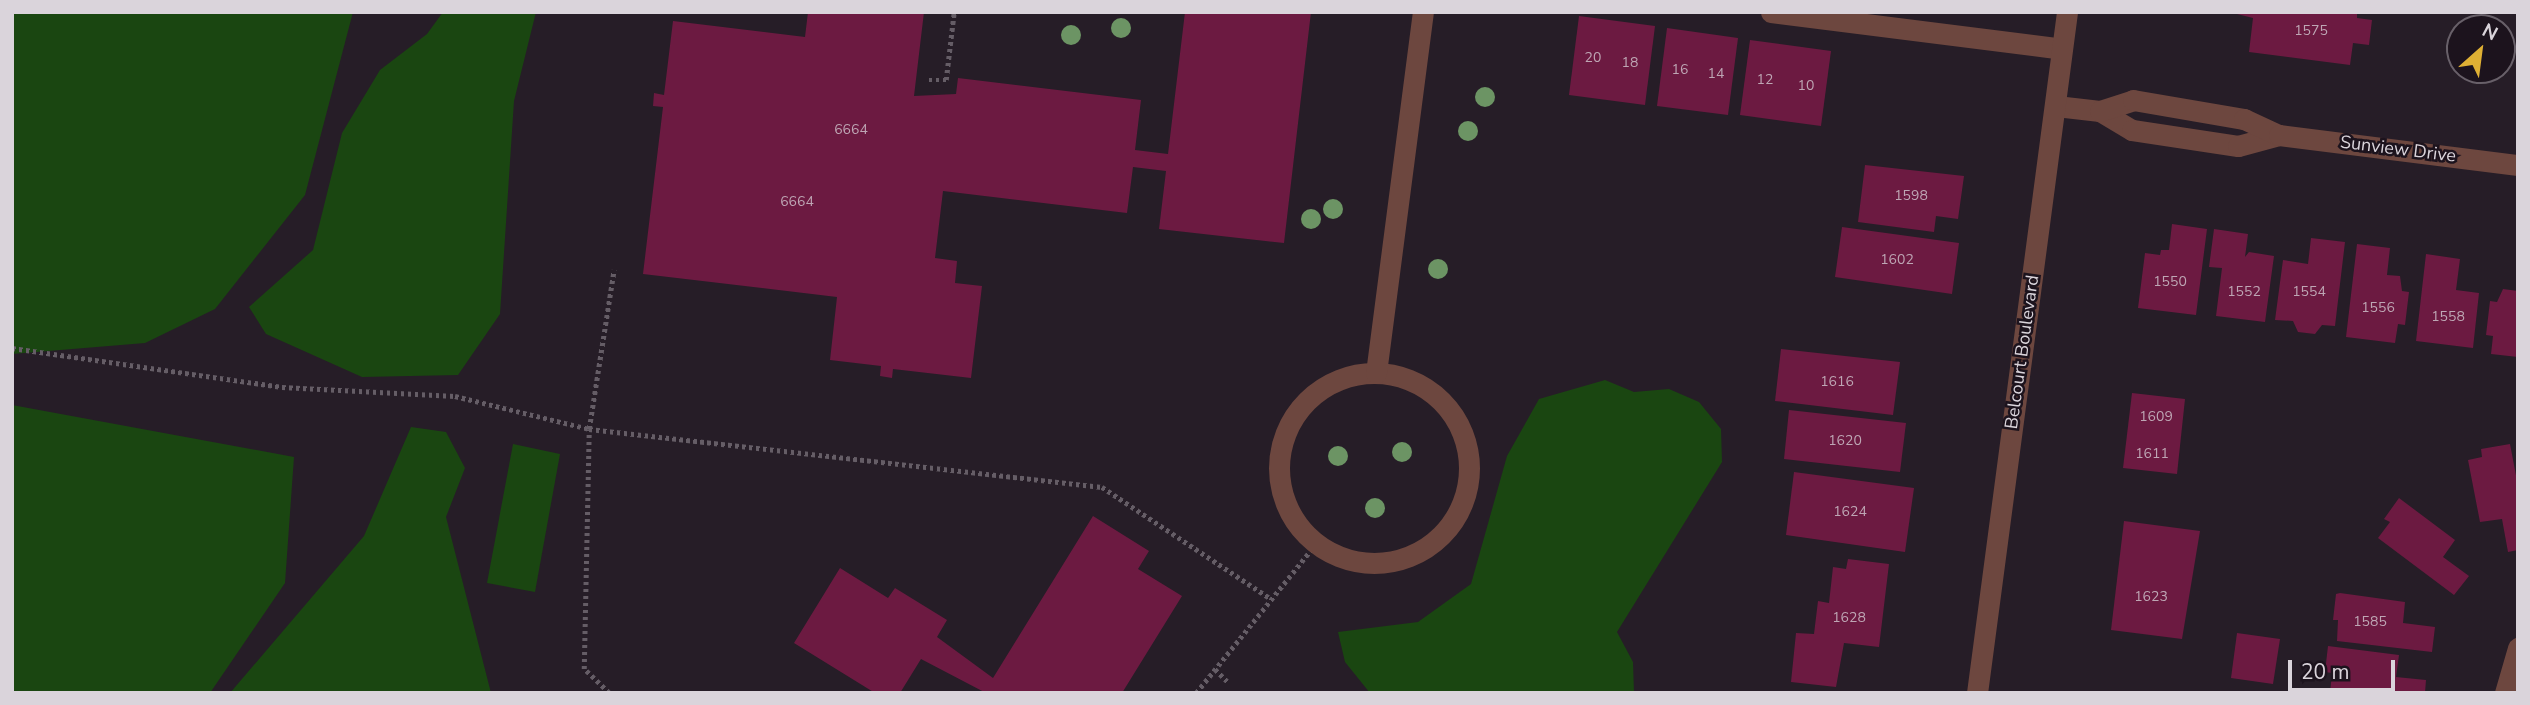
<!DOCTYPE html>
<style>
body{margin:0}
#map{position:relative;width:2530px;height:705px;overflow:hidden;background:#261d27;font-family:"Nunito Sans",sans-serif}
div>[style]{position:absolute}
.green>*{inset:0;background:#1a4611}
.building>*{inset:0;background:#6c1a41}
.path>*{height:4.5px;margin-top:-2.25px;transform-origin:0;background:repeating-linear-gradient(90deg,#655d66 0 3.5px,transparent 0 7px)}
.minor>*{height:21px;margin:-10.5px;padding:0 10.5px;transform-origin:10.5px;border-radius:10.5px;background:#6d473f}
.minor>.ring{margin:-10.5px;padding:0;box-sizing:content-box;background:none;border:21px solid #6d473f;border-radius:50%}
.trees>*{width:20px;height:20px;margin:-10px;border-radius:50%;background:#6c9464}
span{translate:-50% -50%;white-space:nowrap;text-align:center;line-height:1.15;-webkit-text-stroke:5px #1c131d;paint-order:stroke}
.number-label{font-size:14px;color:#bea6b4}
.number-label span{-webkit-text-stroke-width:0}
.street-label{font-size:18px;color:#dad4db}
.frame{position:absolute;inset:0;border:14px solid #dad4db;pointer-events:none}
.north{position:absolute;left:2446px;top:14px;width:70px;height:70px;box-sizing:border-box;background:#1c131d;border:2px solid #686069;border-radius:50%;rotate:28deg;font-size:19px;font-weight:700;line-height:28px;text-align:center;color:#dad4db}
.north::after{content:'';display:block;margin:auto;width:24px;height:32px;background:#dfb034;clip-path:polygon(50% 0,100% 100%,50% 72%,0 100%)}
.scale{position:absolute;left:2288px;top:660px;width:107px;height:32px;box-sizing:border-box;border:4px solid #dad4db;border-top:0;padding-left:9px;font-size:21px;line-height:24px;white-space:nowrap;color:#dad4db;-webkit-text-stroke:5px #1c131d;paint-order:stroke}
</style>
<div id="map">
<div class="green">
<i style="clip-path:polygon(12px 12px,353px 12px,305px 195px,215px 309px,145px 343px,12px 354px)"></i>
<i style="clip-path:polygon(443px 12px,536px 12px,514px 101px,500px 314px,458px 375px,362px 377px,266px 334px,249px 307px,313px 250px,342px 133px,380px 70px,427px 34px)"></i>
<i style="clip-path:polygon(1605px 380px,1634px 392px,1669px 389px,1699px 402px,1721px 429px,1722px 462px,1617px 632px,1633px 662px,1634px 693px,1370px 693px,1345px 662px,1338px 632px,1418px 622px,1471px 584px,1507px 456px,1539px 399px)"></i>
<i style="clip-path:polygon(12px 405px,294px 457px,285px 583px,210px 693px,12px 693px)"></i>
<i style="clip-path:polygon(411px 427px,446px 432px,465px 468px,446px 517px,491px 693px,230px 693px,364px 536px)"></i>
<i style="clip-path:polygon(513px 444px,560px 454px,535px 592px,487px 583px)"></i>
</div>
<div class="building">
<i style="clip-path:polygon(808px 12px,924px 12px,914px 96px,956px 94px,958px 78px,1141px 100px,1135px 150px,1168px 154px,1185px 12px,1311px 12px,1284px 243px,1159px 229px,1166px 171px,1133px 167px,1127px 213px,943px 191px,935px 258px,957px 261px,955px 283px,982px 286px,971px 378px,893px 369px,892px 378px,880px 376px,881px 366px,830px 360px,837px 297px,643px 274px,663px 107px,653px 106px,654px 93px,664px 95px,673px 21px,805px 37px)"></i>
<i style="clip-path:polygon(2229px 12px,2357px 12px,2357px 18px,2372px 20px,2369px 45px,2353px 43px,2350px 65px,2249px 52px,2253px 18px)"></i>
<i style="clip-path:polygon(1579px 16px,1655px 26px,1645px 105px,1569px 95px)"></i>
<i style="clip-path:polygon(1667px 28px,1738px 38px,1728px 115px,1657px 106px)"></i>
<i style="clip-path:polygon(1750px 40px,1831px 51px,1821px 126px,1740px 115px)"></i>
<i style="clip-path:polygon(1865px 165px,1964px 176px,1958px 219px,1936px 216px,1934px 232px,1858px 222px)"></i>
<i style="clip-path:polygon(2172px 224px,2207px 229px,2196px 315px,2138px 308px,2145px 253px,2160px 255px,2161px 250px,2169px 250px)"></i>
<i style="clip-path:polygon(1842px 227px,1959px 243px,1952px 294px,1835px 277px)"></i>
<i style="clip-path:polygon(2214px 229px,2248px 234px,2245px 257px,2249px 252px,2274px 256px,2265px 322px,2216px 316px,2222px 268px,2209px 267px)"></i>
<i style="clip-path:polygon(2311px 238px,2345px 242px,2335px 326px,2322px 325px,2315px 334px,2298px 332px,2293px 321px,2275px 320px,2283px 260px,2308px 264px)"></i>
<i style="clip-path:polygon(2357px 244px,2390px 248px,2387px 275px,2400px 276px,2402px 291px,2409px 292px,2405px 325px,2398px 324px,2395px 343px,2346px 337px)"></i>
<i style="clip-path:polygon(2426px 254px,2460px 259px,2456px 290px,2479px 293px,2473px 348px,2416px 341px)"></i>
<i style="clip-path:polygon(2503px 289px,2518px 291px,2518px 357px,2491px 354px,2493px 336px,2486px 335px,2490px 301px,2497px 302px)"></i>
<i style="clip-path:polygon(1781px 349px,1900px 362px,1893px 415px,1775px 401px)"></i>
<i style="clip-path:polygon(2132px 393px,2185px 399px,2177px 474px,2123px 468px)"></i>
<i style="clip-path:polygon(1789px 410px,1906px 423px,1900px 472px,1784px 459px)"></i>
<i style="clip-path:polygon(2510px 444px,2518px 486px,2518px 550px,2508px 552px,2502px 519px,2480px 522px,2468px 460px,2482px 457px,2481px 449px)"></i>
<i style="clip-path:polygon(1794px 472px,1914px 488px,1905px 552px,1786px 535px)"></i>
<i style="clip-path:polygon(2399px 498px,2455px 540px,2443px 557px,2469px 576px,2454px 595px,2378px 538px,2390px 522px,2384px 519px)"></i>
<i style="clip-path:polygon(1093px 516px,1149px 551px,1138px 569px,1182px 596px,1122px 693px,986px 693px,921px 659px,900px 693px,875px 693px,794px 643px,840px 568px,888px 598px,895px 588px,947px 620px,937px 637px,993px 678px)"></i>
<i style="clip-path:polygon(2124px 521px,2200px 531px,2182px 639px,2111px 630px)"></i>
<i style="clip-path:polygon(1848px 559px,1889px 564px,1879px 647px,1844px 643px,1836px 687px,1791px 682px,1796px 633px,1814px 634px,1818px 601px,1829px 603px,1833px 567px,1846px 569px)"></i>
<i style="clip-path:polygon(2340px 593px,2405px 602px,2403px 623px,2435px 627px,2432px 652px,2337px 641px,2338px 620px,2333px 620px,2336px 594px)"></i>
<i style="clip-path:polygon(2237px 633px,2280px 639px,2273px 684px,2231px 678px)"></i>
<i style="clip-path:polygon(2328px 646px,2399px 655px,2396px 677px,2426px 680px,2425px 693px,2330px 693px,2332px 673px,2325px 672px)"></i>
</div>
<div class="path">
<i style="left:929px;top:80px;width:17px"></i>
<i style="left:946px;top:80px;width:68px;rotate:-83.3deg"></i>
<i style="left:12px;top:348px;width:273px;rotate:8.2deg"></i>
<i style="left:282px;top:387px;width:173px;rotate:3deg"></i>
<i style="left:455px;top:396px;width:138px;rotate:13.8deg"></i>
<i style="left:589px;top:429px;width:516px;rotate:6.45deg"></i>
<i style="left:1102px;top:487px;width:201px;rotate:33.5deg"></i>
<i style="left:1215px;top:669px;width:20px;rotate:45deg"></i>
<i style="left:609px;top:693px;width:35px;rotate:-136deg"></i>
<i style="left:584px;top:669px;width:240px;rotate:-88.8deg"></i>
<i style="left:589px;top:429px;width:161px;rotate:-81.1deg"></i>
<i style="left:1196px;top:693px;width:191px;rotate:-51.2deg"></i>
</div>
<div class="minor">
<i style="left:1771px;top:12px;width:293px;rotate:7.2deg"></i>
<i style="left:2056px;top:106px;width:44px;rotate:6.5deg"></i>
<i style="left:2100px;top:111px;width:37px;rotate:31deg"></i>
<i style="left:2132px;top:130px;width:107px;rotate:8.6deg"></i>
<i style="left:2238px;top:146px;width:42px;rotate:-15deg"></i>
<i style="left:2100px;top:111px;width:35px;rotate:-18deg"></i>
<i style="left:2133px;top:100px;width:113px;rotate:9.7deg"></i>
<i style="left:2244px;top:119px;width:38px;rotate:25deg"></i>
<i style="left:2279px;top:135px;width:241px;rotate:7.2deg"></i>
<i class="ring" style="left:1279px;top:373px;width:169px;height:169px"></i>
<i style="left:1376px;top:373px;width:364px;rotate:-82.6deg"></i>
<i style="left:1977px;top:693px;width:687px;rotate:-82.47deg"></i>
<i style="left:2505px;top:693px;width:47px;rotate:-73.9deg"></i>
</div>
<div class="trees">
<i style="left:1121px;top:28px"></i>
<i style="left:1071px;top:35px"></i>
<i style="left:1485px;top:97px"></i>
<i style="left:1468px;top:131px"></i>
<i style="left:1333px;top:209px"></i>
<i style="left:1311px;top:219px"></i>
<i style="left:1438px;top:269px"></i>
<i style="left:1402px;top:452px"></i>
<i style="left:1338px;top:456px"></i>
<i style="left:1375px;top:508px"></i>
</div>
<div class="number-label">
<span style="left:2311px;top:31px">1575</span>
<span style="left:1593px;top:58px">20</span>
<span style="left:1630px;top:63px">18</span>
<span style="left:1680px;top:70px">16</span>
<span style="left:1716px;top:74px">14</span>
<span style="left:1765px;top:80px">12</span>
<span style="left:1806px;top:86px">10</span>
<span style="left:851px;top:130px">6664</span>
<span style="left:1911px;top:196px">1598</span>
<span style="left:797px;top:202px">6664</span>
<span style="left:1897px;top:260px">1602</span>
<span style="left:2170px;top:282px">1550</span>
<span style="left:2244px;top:292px">1552</span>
<span style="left:2309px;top:292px">1554</span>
<span style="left:2378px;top:308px">1556</span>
<span style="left:2448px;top:317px">1558</span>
<span style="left:1837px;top:382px">1616</span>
<span style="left:2156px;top:417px">1609</span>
<span style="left:1845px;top:441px">1620</span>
<span style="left:2152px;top:454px">1611</span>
<span style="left:1850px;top:512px">1624</span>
<span style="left:2151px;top:597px">1623</span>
<span style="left:1849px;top:618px">1628</span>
<span style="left:2370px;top:622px">1585</span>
</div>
<div class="street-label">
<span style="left:2398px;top:149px;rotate:7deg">Sunview Drive</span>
<span style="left:2022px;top:352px;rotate:-82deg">Belcourt Boulevard</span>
</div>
<div class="frame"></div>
<div class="north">N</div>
<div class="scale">20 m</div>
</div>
